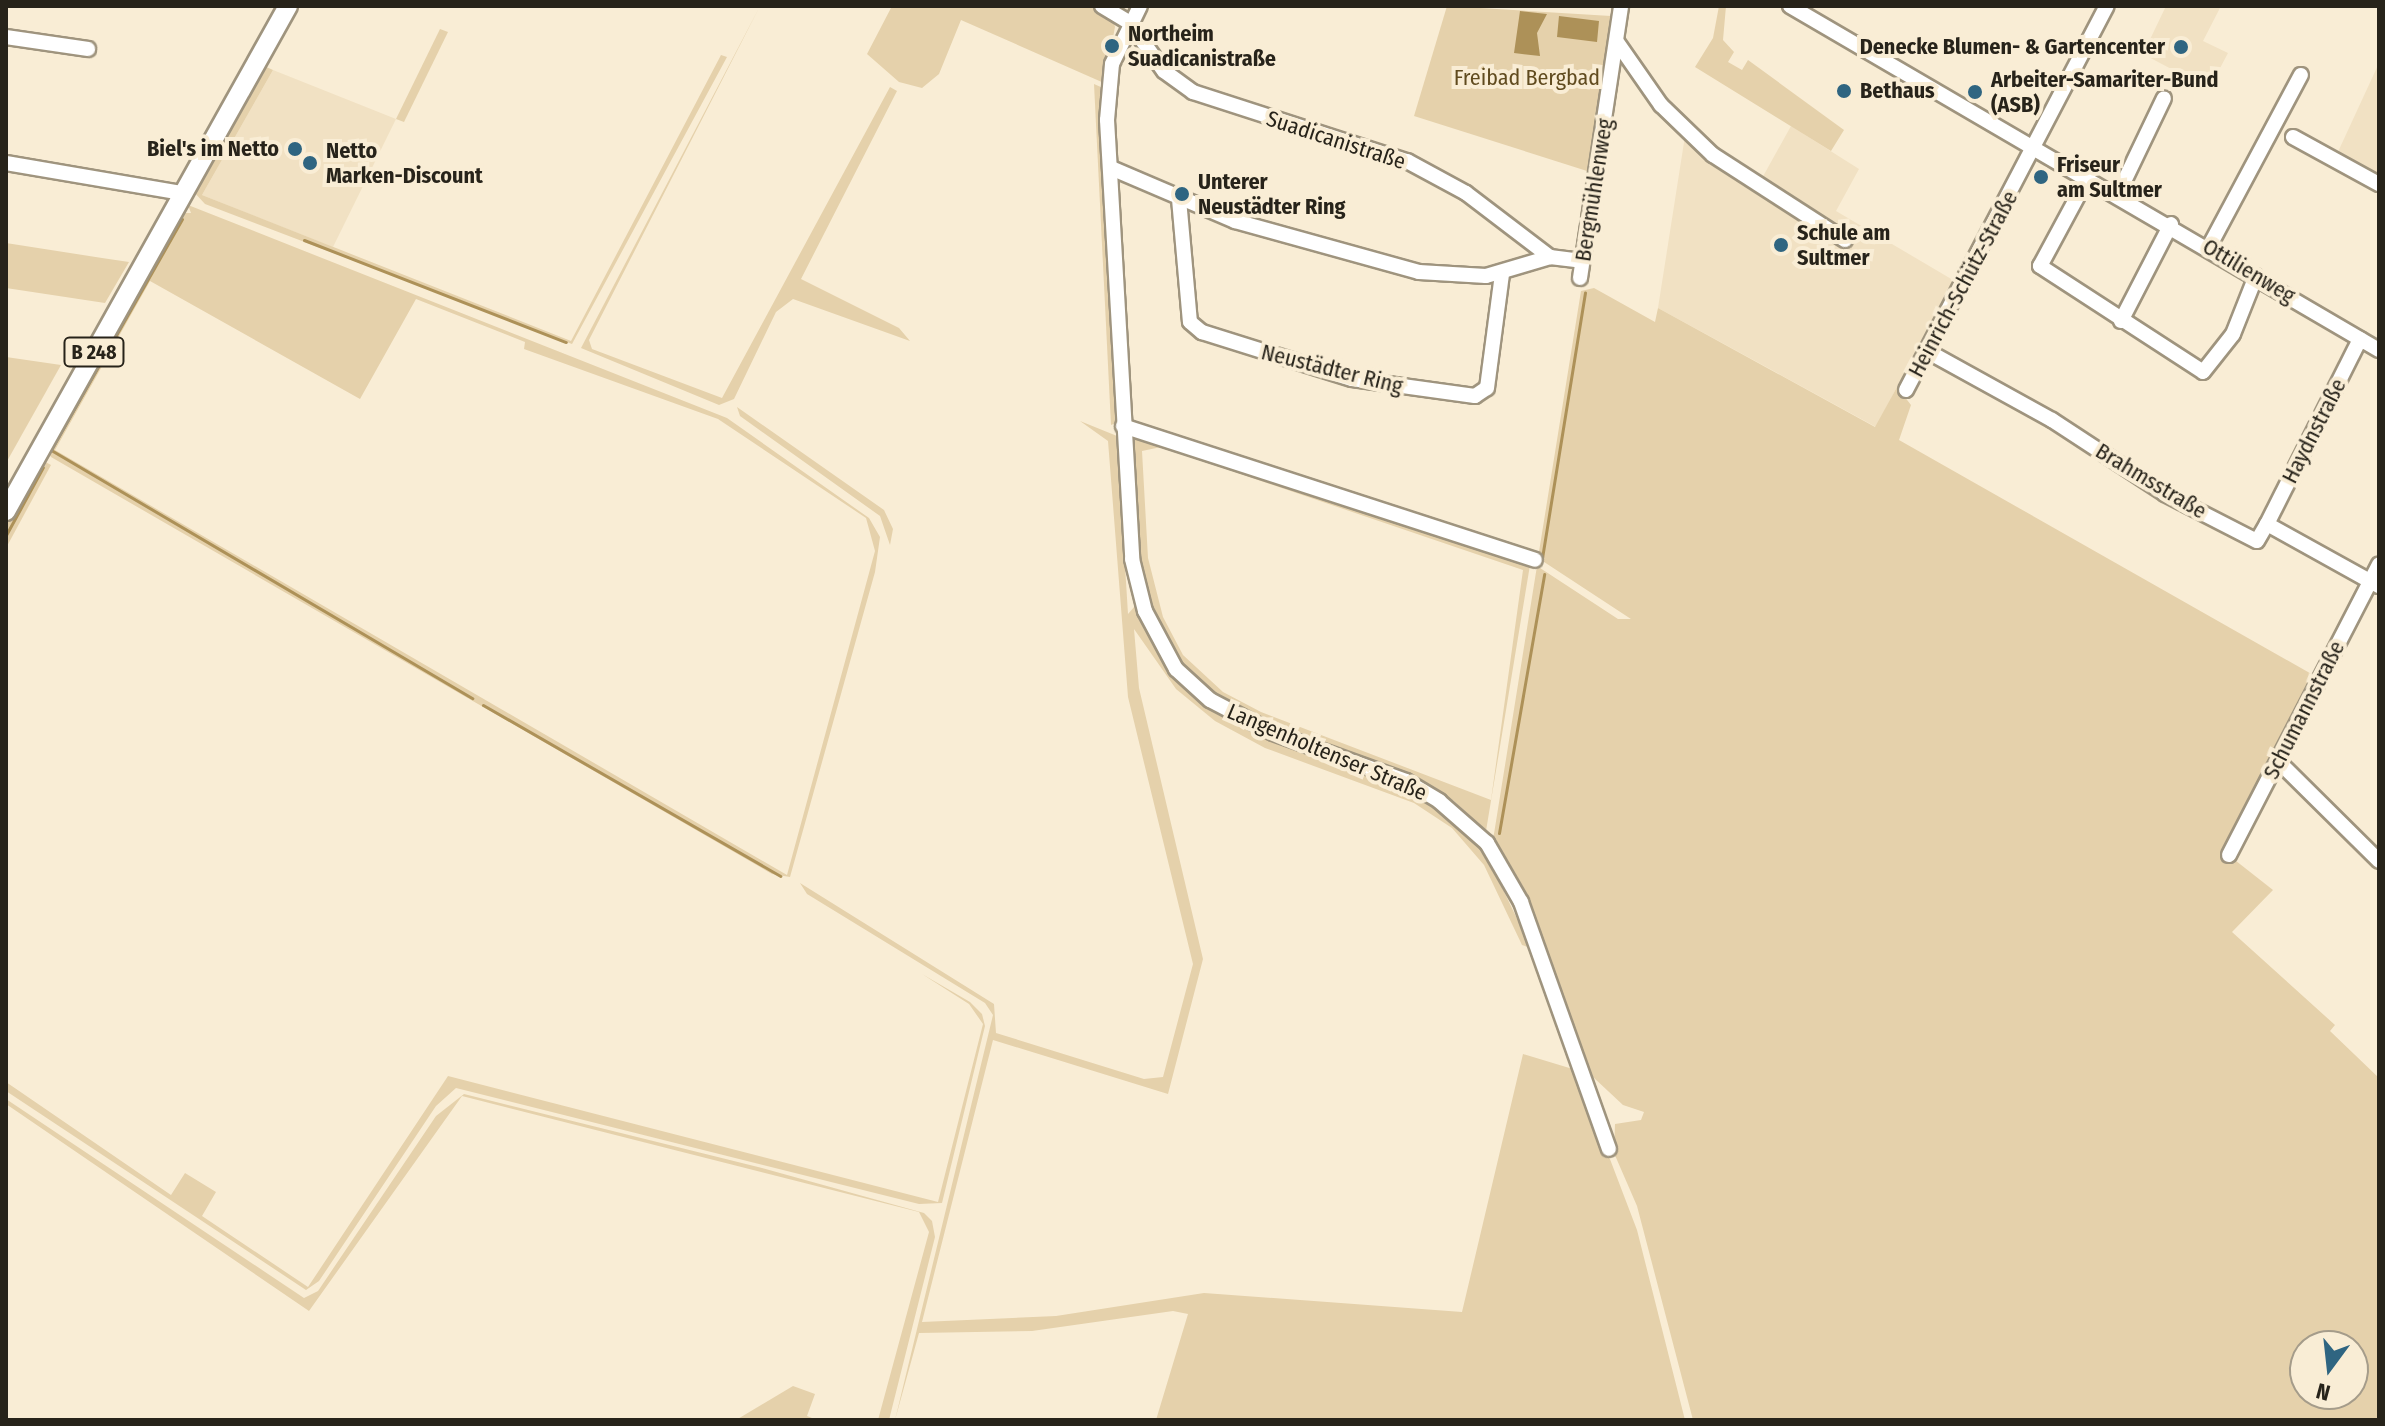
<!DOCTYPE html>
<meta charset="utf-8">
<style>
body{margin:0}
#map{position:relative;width:2385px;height:1426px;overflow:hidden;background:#f9edd5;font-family:"Fira Sans Condensed",sans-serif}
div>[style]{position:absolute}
.built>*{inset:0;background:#f1e1c3}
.green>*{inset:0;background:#e5d1ab}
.water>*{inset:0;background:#ad9158}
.stream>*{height:3px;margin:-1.5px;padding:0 1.5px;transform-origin:1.5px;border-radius:1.5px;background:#ad9158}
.roads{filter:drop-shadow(2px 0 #9f947e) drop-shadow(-2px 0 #9f947e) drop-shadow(0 2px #9f947e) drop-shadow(0 -2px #9f947e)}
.minor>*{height:14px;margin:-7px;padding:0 7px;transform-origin:7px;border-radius:7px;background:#fff}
.major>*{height:18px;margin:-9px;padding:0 9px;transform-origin:9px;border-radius:9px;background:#fff}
.dots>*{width:22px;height:22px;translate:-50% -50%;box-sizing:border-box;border:4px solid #f9edd5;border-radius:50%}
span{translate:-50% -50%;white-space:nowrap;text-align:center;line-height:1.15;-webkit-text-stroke:8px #f9edd5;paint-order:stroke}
.shield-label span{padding:2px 6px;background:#f9edd5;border:2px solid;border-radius:6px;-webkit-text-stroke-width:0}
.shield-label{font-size:20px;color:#27231a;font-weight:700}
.poi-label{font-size:22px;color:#27231a;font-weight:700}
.left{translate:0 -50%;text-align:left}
.right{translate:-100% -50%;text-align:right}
.park-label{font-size:22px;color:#604b1f}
.street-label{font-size:22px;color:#27231a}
.frame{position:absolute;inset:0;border:8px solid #27231a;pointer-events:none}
.north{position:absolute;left:2289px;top:1330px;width:80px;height:80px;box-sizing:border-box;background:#f9edd5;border:2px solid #a59c8a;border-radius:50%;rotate:195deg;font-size:22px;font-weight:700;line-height:32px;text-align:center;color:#27231a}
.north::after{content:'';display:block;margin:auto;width:28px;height:36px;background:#2f6581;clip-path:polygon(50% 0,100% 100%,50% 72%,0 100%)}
</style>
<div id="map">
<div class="built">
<i style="clip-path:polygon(2166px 6px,2221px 6px,2203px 41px,2228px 53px,2209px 89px,2143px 54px)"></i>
<i style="clip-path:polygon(2379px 63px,2379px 178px,2337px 154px)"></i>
<i style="clip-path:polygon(273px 70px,396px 119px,333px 247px,202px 195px)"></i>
<i style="clip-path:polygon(1791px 126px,1859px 169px,1836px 211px,1953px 280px,1876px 427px,1658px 308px,1685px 136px,1756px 189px)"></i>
</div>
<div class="green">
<i style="clip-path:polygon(760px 6px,589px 340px,592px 349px,722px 398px,890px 87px,897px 91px,801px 279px,899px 328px,910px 341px,793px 299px,776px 312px,734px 399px,719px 405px,581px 348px)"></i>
<i style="clip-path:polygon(892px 6px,1090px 6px,1113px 19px,1115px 27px,1104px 83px,961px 20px,939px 74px,922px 88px,899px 82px,867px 54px)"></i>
<i style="clip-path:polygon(1447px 6px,1611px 16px,1587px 171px,1414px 116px)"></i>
<i style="clip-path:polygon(1719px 6px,1726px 6px,1723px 40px,1734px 52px,1728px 62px,1742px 70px,1748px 60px,1844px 130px,1831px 151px,1695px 67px,1713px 38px)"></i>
<i style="clip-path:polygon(440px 29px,448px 32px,404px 122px,396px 119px)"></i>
<i style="clip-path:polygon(721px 55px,727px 57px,572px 344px,205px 204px,193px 191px,262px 65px,273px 70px,202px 195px,571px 341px)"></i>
<i style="clip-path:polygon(1094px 84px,1103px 88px,1116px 423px,1111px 425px)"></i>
<i style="clip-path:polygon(evenodd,188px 205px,727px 418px,869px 518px,880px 537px,875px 572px,790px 877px,772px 874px,51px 457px,47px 451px,178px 213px,191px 213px,188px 205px,150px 281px,360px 399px,416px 299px,525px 342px,524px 349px,718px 419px,866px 518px,875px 551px,787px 875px,55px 450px,150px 281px)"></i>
<i style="clip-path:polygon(6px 243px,102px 258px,129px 262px,105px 303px,6px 288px)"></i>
<i style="clip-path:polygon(evenodd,1594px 288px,1655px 322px,1658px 308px,1875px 427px,1897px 387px,1911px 405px,1899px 440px,2315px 676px,2231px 857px,2273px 890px,2232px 932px,2335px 1025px,2330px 1031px,2379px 1078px,2379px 1420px,1693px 1420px,1637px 1206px,1614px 1153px,1615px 1124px,1641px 1120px,1644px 1112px,1623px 1105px,1593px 1077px,1528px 898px,1493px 840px,1537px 566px,1618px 619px,1631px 619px,1538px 558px,1581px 291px,1594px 288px,2305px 1346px,2353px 1346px,2353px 1394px,2305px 1394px,2305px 1346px)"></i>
<i style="clip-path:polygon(6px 357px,61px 365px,6px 463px)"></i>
<i style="clip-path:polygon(737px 407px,884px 510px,893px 529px,890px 545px,880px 516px,740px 416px)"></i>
<i style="clip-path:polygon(1080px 421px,1117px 436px,1128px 614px,1135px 606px,1168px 669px,1195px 697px,1239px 725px,1381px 780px,1449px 816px,1486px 854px,1531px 948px,1522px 945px,1484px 865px,1452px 828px,1414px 803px,1265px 748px,1215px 721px,1176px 689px,1134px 629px,1139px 688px,1203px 959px,1168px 1094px,993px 1040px,922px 1322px,1056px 1316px,1204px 1293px,1462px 1312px,1523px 1054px,1576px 1070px,1637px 1230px,1685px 1420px,1156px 1420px,1188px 1314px,1173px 1311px,1032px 1331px,919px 1333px,895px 1420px,993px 1015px,985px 1003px,807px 894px,800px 883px,994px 1004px,996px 1033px,1144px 1079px,1163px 1077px,1193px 964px,1128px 697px,1108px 441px)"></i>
<i style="clip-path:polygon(evenodd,1139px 435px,1530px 565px,1486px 831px,1454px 801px,1413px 777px,1268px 724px,1219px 698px,1180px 662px,1151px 608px,1142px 573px,1131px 441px,1139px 435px,1161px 447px,1523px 570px,1491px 800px,1261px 712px,1223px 692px,1183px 655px,1163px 617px,1148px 558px,1142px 451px,1161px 447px)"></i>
<i style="clip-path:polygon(40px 459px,51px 465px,6px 548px,6px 522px)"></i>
<i style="clip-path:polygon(922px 974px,970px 1002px,982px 1014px,985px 1026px,942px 1203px,919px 1204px,456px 1088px,436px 1106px,319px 1281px,306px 1290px,6px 1091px,6px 1082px,171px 1195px,185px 1173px,216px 1192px,202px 1216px,308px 1287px,448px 1076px,938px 1202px,983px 1024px,969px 1004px)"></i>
<i style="clip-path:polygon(464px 1094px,762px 1168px,924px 1213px,932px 1221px,935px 1237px,889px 1420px,878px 1420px,929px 1232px,919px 1212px,462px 1096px,309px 1311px,6px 1104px,6px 1099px,304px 1298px,318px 1291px,436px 1116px)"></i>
<i style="clip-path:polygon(793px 1386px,815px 1394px,807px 1416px,817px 1420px,736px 1420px)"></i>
</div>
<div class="water">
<i style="clip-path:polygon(1520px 11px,1547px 14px,1537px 33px,1540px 56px,1514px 53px)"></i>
<i style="clip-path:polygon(1559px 16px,1599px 21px,1597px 42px,1557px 37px)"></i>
</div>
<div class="stream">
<i style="left:182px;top:219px;width:266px;rotate:119.6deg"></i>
<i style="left:51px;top:450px;width:489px;rotate:30.5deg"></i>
<i style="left:304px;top:240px;width:281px;rotate:21.3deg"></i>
<i style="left:6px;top:535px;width:77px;rotate:-61.4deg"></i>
<i style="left:1542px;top:558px;width:269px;rotate:-80.8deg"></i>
<i style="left:483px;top:705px;width:343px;rotate:29.9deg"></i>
<i style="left:1499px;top:833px;width:263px;rotate:-80.1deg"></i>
</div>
<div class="roads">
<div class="minor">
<i style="left:1102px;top:6px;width:31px;rotate:31deg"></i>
<i style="left:1129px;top:22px;width:60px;rotate:54.5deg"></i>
<i style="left:1164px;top:71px;width:36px;rotate:36deg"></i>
<i style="left:1193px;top:92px;width:225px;rotate:17.9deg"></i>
<i style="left:1407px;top:161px;width:67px;rotate:28.5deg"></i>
<i style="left:1466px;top:193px;width:106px;rotate:37.3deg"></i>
<i style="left:1140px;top:6px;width:64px;rotate:115.8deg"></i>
<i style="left:1112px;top:64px;width:56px;rotate:95.1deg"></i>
<i style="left:1107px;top:120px;width:440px;rotate:86.7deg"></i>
<i style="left:1132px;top:559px;width:54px;rotate:76deg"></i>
<i style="left:1145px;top:611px;width:66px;rotate:61.9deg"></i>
<i style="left:1176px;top:669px;width:46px;rotate:42.4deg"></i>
<i style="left:1210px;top:700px;width:71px;rotate:27.6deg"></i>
<i style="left:1273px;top:733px;width:141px;rotate:19.8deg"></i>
<i style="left:1406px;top:781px;width:39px;rotate:31deg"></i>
<i style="left:1439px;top:801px;width:64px;rotate:41.2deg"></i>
<i style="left:1487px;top:843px;width:68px;rotate:60deg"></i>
<i style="left:1521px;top:902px;width:262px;rotate:70.4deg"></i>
<i style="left:1790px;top:6px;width:682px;rotate:30.29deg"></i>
<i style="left:6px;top:37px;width:83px;rotate:8.3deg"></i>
<i style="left:1617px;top:42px;width:77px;rotate:55.1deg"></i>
<i style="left:1661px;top:105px;width:72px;rotate:43.9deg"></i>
<i style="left:1713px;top:155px;width:157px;rotate:32.8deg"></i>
<i style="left:2293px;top:137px;width:98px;rotate:28.7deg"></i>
<i style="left:6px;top:163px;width:179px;rotate:9.7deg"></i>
<i style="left:1111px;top:168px;width:135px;rotate:23.1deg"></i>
<i style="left:1235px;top:221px;width:191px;rotate:15.5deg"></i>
<i style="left:1419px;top:272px;width:67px;rotate:3.4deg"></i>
<i style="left:1486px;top:276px;width:67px;rotate:-16.5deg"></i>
<i style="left:1550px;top:257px;width:32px;rotate:7deg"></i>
<i style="left:2088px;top:177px;width:101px;rotate:118.3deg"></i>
<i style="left:2040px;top:266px;width:194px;rotate:33deg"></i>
<i style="left:2203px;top:372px;width:48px;rotate:-51.7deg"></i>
<i style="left:2233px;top:334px;width:62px;rotate:-68.4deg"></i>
<i style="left:2118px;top:194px;width:106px;rotate:-64.4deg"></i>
<i style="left:1179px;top:199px;width:123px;rotate:84.9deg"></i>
<i style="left:1190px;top:322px;width:16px;rotate:40deg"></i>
<i style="left:1202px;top:332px;width:157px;rotate:17.4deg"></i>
<i style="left:1352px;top:379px;width:124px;rotate:7.9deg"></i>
<i style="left:1475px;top:396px;width:14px;rotate:-34deg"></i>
<i style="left:1487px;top:388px;width:115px;rotate:-82.5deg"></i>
<i style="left:2209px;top:247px;width:195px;rotate:-61.9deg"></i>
<i style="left:1580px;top:278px;width:275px;rotate:-81.4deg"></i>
<i style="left:2121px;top:321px;width:109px;rotate:-62.7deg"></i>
<i style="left:1927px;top:351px;width:143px;rotate:28.9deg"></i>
<i style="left:2052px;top:420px;width:135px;rotate:33.2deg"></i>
<i style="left:2165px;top:494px;width:103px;rotate:27.1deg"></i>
<i style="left:2257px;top:541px;width:20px;rotate:-60deg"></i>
<i style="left:2267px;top:524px;width:128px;rotate:29deg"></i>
<i style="left:1906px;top:390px;width:433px;rotate:-62.4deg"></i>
<i style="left:1123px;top:426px;width:433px;rotate:18deg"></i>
<i style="left:2267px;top:524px;width:207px;rotate:-63.3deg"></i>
<i style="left:2278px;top:761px;width:142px;rotate:44.7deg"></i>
<i style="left:2229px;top:855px;width:327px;rotate:-62.7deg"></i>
</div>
<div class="major">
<i style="left:6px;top:511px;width:578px;rotate:-60.82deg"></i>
</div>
</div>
<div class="dots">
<i style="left:1112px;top:46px;background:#2f6581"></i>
<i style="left:2181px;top:47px;background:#2f6581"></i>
<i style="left:1844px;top:91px;background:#2f6581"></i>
<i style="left:1975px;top:92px;background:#2f6581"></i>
<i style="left:295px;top:149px;background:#2f6581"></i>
<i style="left:310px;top:163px;background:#2f6581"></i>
<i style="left:2041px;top:177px;background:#2f6581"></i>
<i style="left:1182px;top:194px;background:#2f6581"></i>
<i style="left:1781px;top:245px;background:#2f6581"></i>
</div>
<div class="shield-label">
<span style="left:94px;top:352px">B 248</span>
</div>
<div class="poi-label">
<span class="left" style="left:1128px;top:46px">Northeim<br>Suadicanistraße</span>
<span class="right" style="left:2165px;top:47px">Denecke Blumen- &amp; Gartencenter</span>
<span class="left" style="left:1991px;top:92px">Arbeiter-Samariter-Bund<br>(ASB)</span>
<span class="left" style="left:1860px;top:91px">Bethaus</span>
<span class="right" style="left:279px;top:149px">Biel's im Netto</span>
<span class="left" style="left:326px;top:163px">Netto<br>Marken-Discount</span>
<span class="left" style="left:2057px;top:177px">Friseur<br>am Sultmer</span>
<span class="left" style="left:1198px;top:194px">Unterer<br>Neustädter Ring</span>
<span class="left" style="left:1797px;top:245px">Schule am<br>Sultmer</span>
</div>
<div class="park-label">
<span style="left:1527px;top:78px">Freibad Bergbad</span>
</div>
<div class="street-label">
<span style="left:1336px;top:140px;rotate:18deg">Suadicanistraße</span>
<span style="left:1594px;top:190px;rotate:-81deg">Bergmühlenweg</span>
<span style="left:2249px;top:271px;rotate:31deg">Ottilienweg</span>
<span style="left:1963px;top:284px;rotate:-62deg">Heinrich-Schütz-Straße</span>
<span style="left:1332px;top:369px;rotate:14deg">Neustädter Ring</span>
<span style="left:2314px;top:431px;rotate:-63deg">Haydnstraße</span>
<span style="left:2151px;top:481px;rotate:31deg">Brahmsstraße</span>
<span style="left:2304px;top:710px;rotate:-63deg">Schumannstraße</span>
<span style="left:1327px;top:752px;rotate:23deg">Langenholtenser Straße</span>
</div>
<div class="frame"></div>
<div class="north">N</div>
</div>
